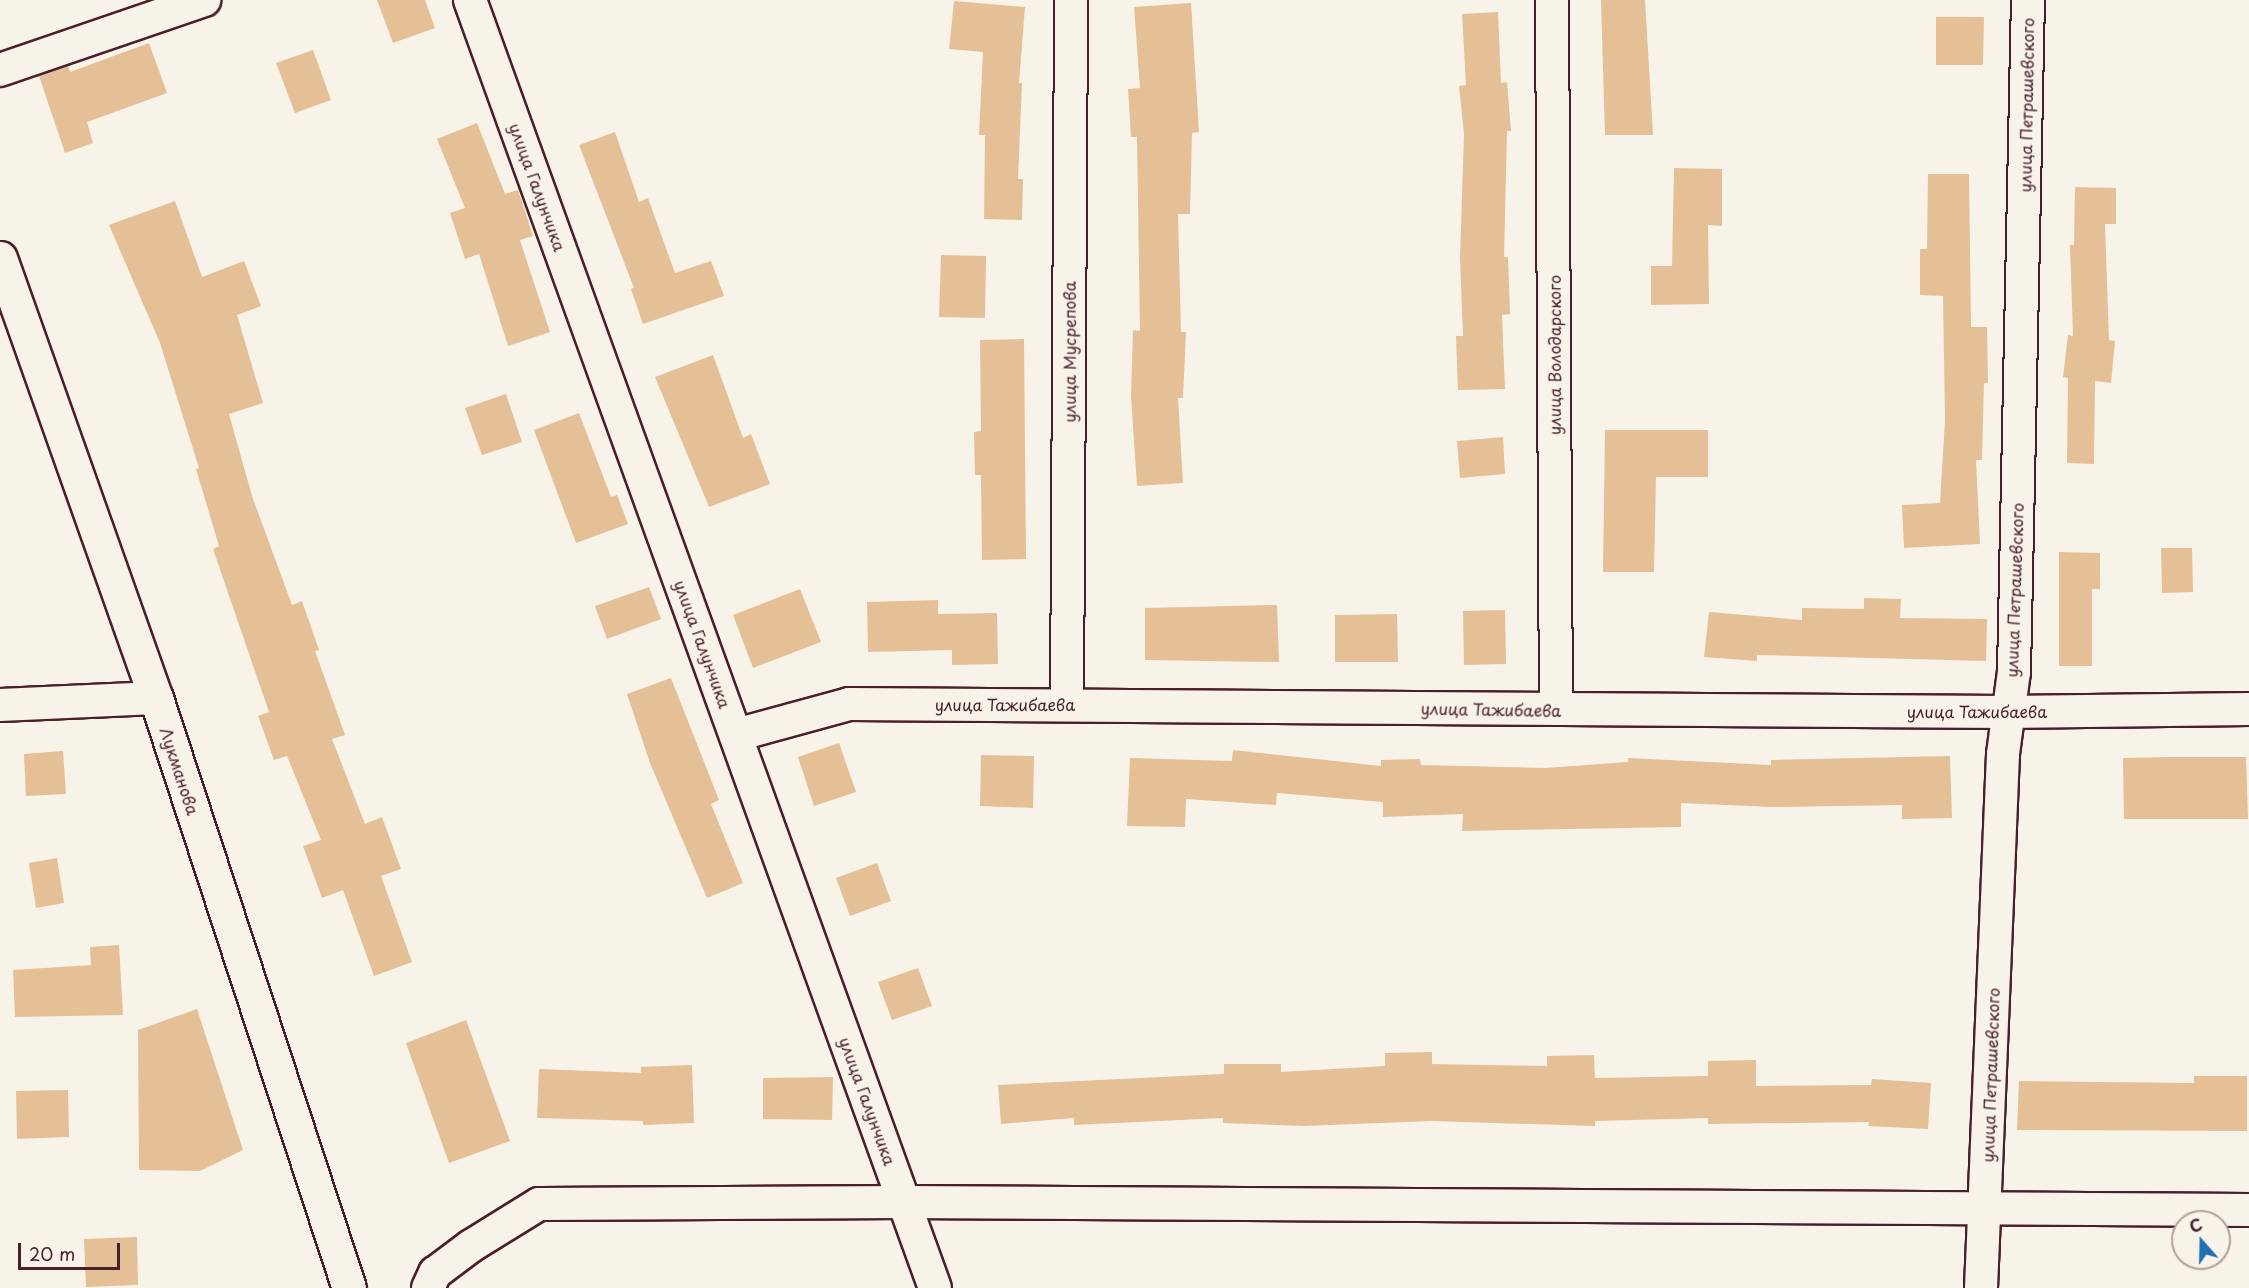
<!DOCTYPE html>
<meta charset="utf-8">
<style>
body{margin:0}
#map{position:relative;width:2249px;height:1288px;overflow:hidden;background:#f7f3e8;font-family:"Playpen Sans",sans-serif}
div>[style]{position:absolute}
.building>*{inset:0;background:#e5c096}
.roads{filter:drop-shadow(2px 0 #4a1f2b) drop-shadow(-2px 0 #4a1f2b) drop-shadow(0 2px #4a1f2b) drop-shadow(0 -2px #4a1f2b)}
.minor>*{height:32px;margin:-16px;padding:0 16px;transform-origin:16px;border-radius:16px;background:#f7f3e8}
.tertiary>*{height:33px;margin:-16.5px;padding:0 16.5px;transform-origin:16.5px;border-radius:16.5px;background:#f7f3e8}
span{translate:-50% -50%;white-space:nowrap;text-align:center;line-height:1.15;-webkit-text-stroke:6px #f7f3e8;paint-order:stroke}
.street-label{font-size:16px;color:#4a1f2b}
.north{position:absolute;left:2171px;top:1210px;width:60px;height:60px;box-sizing:border-box;background:#f7f3e8;border:2px solid #b29e9c;border-radius:50%;rotate:340deg;font-size:16px;font-weight:700;line-height:24px;text-align:center;color:#4a1f2b}
.north::after{content:'';display:block;margin:auto;width:21px;height:27px;background:#1f6fb2;clip-path:polygon(50% 0,100% 100%,50% 72%,0 100%)}
.scale{position:absolute;left:18px;top:1243px;width:102px;height:27px;box-sizing:border-box;border:3px solid #4a1f2b;border-top:0;padding-left:8px;font-size:18px;line-height:21px;white-space:nowrap;color:#4a1f2b;-webkit-text-stroke:4px #f7f3e8;paint-order:stroke}
</style>
<div id="map">
<div class="building">
<i style="clip-path:polygon(377px 0,425px 0,435px 28px,393px 43px)"></i>
<i style="clip-path:polygon(1601px 0,1645px 0,1653px 135px,1605px 135px)"></i>
<i style="clip-path:polygon(954px 1px,1025px 7px,1019px 83px,1022px 83px,1018px 179px,1023px 179px,1022px 220px,984px 219px,985px 135px,979px 135px,983px 52px,949px 49px)"></i>
<i style="clip-path:polygon(1191px 3px,1199px 132px,1192px 133px,1190px 214px,1178px 214px,1181px 332px,1186px 332px,1183px 398px,1178px 398px,1183px 483px,1137px 486px,1131px 396px,1133px 330px,1140px 331px,1137px 137px,1131px 137px,1128px 89px,1140px 88px,1134px 7px)"></i>
<i style="clip-path:polygon(1498px 12px,1501px 83px,1507px 82px,1511px 131px,1507px 131px,1504px 257px,1508px 257px,1510px 314px,1502px 315px,1505px 389px,1458px 390px,1456px 336px,1463px 336px,1460px 258px,1464px 134px,1459px 86px,1466px 85px,1462px 14px)"></i>
<i style="clip-path:polygon(1936px 17px,1984px 17px,1983px 65px,1936px 65px)"></i>
<i style="clip-path:polygon(149px 43px,167px 93px,87px 122px,93px 143px,65px 153px,39px 76px,68px 66px,70px 72px)"></i>
<i style="clip-path:polygon(313px 50px,331px 100px,295px 113px,276px 63px)"></i>
<i style="clip-path:polygon(477px 123px,505px 194px,518px 190px,533px 236px,520px 240px,550px 332px,508px 346px,479px 254px,465px 259px,450px 213px,465px 208px,437px 139px)"></i>
<i style="clip-path:polygon(615px 132px,639px 202px,648px 198px,675px 273px,711px 261px,724px 296px,643px 324px,631px 289px,634px 288px,579px 145px)"></i>
<i style="clip-path:polygon(1674px 168px,1722px 169px,1722px 226px,1708px 225px,1709px 304px,1651px 305px,1651px 266px,1672px 266px)"></i>
<i style="clip-path:polygon(1928px 174px,1969px 174px,1971px 327px,1987px 327px,1988px 383px,1984px 383px,1982px 460px,1976px 460px,1980px 544px,1904px 548px,1902px 505px,1940px 503px,1945px 420px,1943px 296px,1920px 295px,1920px 249px,1927px 249px)"></i>
<i style="clip-path:polygon(2075px 187px,2116px 188px,2116px 224px,2105px 224px,2109px 340px,2115px 341px,2111px 383px,2095px 381px,2094px 464px,2067px 463px,2068px 378px,2063px 377px,2068px 335px,2073px 336px,2070px 245px,2074px 245px)"></i>
<i style="clip-path:polygon(175px 201px,202px 277px,244px 261px,261px 306px,237px 315px,263px 403px,229px 414px,252px 496px,292px 605px,302px 601px,319px 650px,315px 651px,345px 735px,332px 739px,365px 824px,382px 817px,401px 869px,381px 876px,412px 962px,374px 976px,343px 890px,322px 898px,303px 846px,321px 840px,287px 756px,274px 760px,258px 716px,269px 712px,213px 549px,219px 546px,196px 469px,199px 468px,160px 343px,109px 225px)"></i>
<i style="clip-path:polygon(941px 255px,986px 256px,985px 318px,939px 317px)"></i>
<i style="clip-path:polygon(1024px 339px,1026px 559px,982px 560px,981px 475px,975px 475px,974px 432px,981px 431px,980px 340px)"></i>
<i style="clip-path:polygon(713px 355px,743px 438px,751px 434px,770px 484px,709px 507px,655px 377px)"></i>
<i style="clip-path:polygon(506px 394px,522px 442px,482px 455px,465px 408px)"></i>
<i style="clip-path:polygon(579px 413px,611px 497px,617px 495px,628px 524px,576px 543px,534px 430px)"></i>
<i style="clip-path:polygon(1605px 430px,1708px 430px,1708px 477px,1656px 477px,1654px 572px,1603px 572px)"></i>
<i style="clip-path:polygon(1503px 437px,1505px 474px,1460px 478px,1457px 441px)"></i>
<i style="clip-path:polygon(2161px 548px,2192px 548px,2193px 592px,2162px 593px)"></i>
<i style="clip-path:polygon(2059px 552px,2100px 553px,2100px 589px,2092px 589px,2092px 666px,2059px 666px)"></i>
<i style="clip-path:polygon(649px 587px,661px 619px,607px 639px,595px 606px)"></i>
<i style="clip-path:polygon(800px 589px,821px 642px,753px 668px,733px 615px)"></i>
<i style="clip-path:polygon(1864px 598px,1901px 599px,1900px 618px,1987px 619px,1986px 661px,1757px 655px,1757px 661px,1704px 657px,1709px 612px,1802px 620px,1802px 608px,1864px 609px)"></i>
<i style="clip-path:polygon(938px 600px,938px 614px,997px 613px,998px 664px,952px 665px,952px 650px,868px 652px,867px 602px)"></i>
<i style="clip-path:polygon(1277px 605px,1279px 662px,1145px 660px,1145px 608px)"></i>
<i style="clip-path:polygon(1505px 610px,1506px 664px,1464px 665px,1463px 611px)"></i>
<i style="clip-path:polygon(1397px 614px,1398px 662px,1335px 662px,1335px 615px)"></i>
<i style="clip-path:polygon(671px 678px,719px 800px,711px 804px,743px 883px,707px 898px,650px 763px,627px 694px)"></i>
<i style="clip-path:polygon(839px 743px,856px 792px,814px 806px,798px 757px)"></i>
<i style="clip-path:polygon(1233px 750px,1381px 766px,1381px 760px,1420px 759px,1421px 765px,1545px 768px,1628px 762px,1628px 758px,1771px 765px,1771px 760px,1950px 756px,1952px 818px,1902px 819px,1902px 805px,1772px 807px,1681px 803px,1681px 827px,1462px 831px,1463px 814px,1383px 817px,1383px 802px,1277px 793px,1276px 805px,1186px 799px,1185px 827px,1127px 826px,1130px 758px,1232px 761px)"></i>
<i style="clip-path:polygon(63px 751px,66px 794px,26px 796px,24px 754px)"></i>
<i style="clip-path:polygon(981px 755px,1034px 756px,1033px 808px,980px 806px)"></i>
<i style="clip-path:polygon(2168px 757px,2246px 757px,2248px 819px,2124px 819px,2123px 758px)"></i>
<i style="clip-path:polygon(57px 858px,64px 903px,36px 908px,29px 863px)"></i>
<i style="clip-path:polygon(877px 863px,891px 901px,850px 916px,836px 878px)"></i>
<i style="clip-path:polygon(119px 945px,123px 1015px,15px 1017px,13px 970px,91px 965px,90px 947px)"></i>
<i style="clip-path:polygon(918px 968px,932px 1006px,892px 1020px,878px 982px)"></i>
<i style="clip-path:polygon(197px 1009px,243px 1150px,200px 1171px,139px 1170px,138px 1030px)"></i>
<i style="clip-path:polygon(466px 1020px,510px 1141px,449px 1163px,406px 1043px)"></i>
<i style="clip-path:polygon(1432px 1052px,1432px 1064px,1547px 1066px,1547px 1056px,1594px 1055px,1595px 1078px,1708px 1076px,1708px 1061px,1756px 1060px,1756px 1086px,1871px 1085px,1872px 1079px,1931px 1083px,1928px 1129px,1868px 1126px,1869px 1122px,1708px 1124px,1708px 1118px,1595px 1121px,1595px 1126px,1432px 1121px,1304px 1126px,1223px 1123px,1223px 1118px,1074px 1125px,1074px 1118px,1001px 1124px,998px 1085px,1224px 1074px,1224px 1064px,1281px 1064px,1281px 1072px,1385px 1066px,1385px 1053px)"></i>
<i style="clip-path:polygon(692px 1065px,694px 1123px,643px 1125px,643px 1121px,537px 1118px,539px 1069px,641px 1073px,641px 1067px)"></i>
<i style="clip-path:polygon(2194px 1076px,2247px 1076px,2247px 1131px,2017px 1130px,2019px 1081px,2194px 1083px)"></i>
<i style="clip-path:polygon(833px 1077px,832px 1120px,763px 1119px,763px 1078px)"></i>
<i style="clip-path:polygon(68px 1090px,69px 1137px,17px 1139px,16px 1091px)"></i>
<i style="clip-path:polygon(137px 1237px,138px 1285px,86px 1287px,84px 1239px)"></i>
</div>
<div class="roads">
<div class="minor">
<i style="left:470px;top:0;width:1369px;rotate:70.15deg"></i>
<i style="left:1552px;top:0;width:709px;rotate:89.68deg"></i>
<i style="left:0;top:70px;width:216px;rotate:-18.9deg"></i>
<i style="left:1067px;top:704px;width:704px;rotate:-89.67deg"></i>
<i style="left:0;top:705px;width:156px;rotate:-2.6deg"></i>
<i style="left:736px;top:735px;width:117px;rotate:-15.3deg"></i>
<i style="left:849px;top:704px;width:1157px;rotate:0.4deg"></i>
<i style="left:2006px;top:712px;width:243px;rotate:-0.7deg"></i>
<i style="left:428px;top:1288px;width:17px;rotate:-65deg"></i>
<i style="left:435px;top:1273px;width:45px;rotate:-36.9deg"></i>
<i style="left:471px;top:1246px;width:80px;rotate:-31.7deg"></i>
<i style="left:539px;top:1204px;width:365px;rotate:-0.3deg"></i>
<i style="left:904px;top:1202px;width:1345px;rotate:0.34deg"></i>
<i style="left:1981px;top:1288px;width:534px;rotate:-87.64deg"></i>
<i style="left:2003px;top:754px;width:83px;rotate:-82.4deg"></i>
<i style="left:2014px;top:672px;width:672px;rotate:-88.81deg"></i>
</div>
<div class="tertiary">
<i style="left:0;top:258px;width:467px;rotate:70.5deg"></i>
<i style="left:156px;top:698px;width:621px;rotate:71.89deg"></i>
</div>
</div>
<div class="street-label">
<span style="left:2026px;top:105px;rotate:-89deg">улица Петрашевского</span>
<span style="left:538px;top:187px;rotate:70deg">улица Галунчика</span>
<span style="left:1069px;top:352px;rotate:-90deg">улица Мусрепова</span>
<span style="left:1554px;top:355px;rotate:-90deg">улица Володарского</span>
<span style="left:2014px;top:590px;rotate:-88deg">улица Петрашевского</span>
<span style="left:703px;top:644px;rotate:70deg">улица Галунчика</span>
<span style="left:1005px;top:704px">улица Тажибаева</span>
<span style="left:1491px;top:709px;rotate:1deg">улица Тажибаева</span>
<span style="left:1977px;top:711px">улица Тажибаева</span>
<span style="left:180px;top:771px;rotate:72deg">Лукманова</span>
<span style="left:1990px;top:1075px;rotate:-88deg">улица Петрашевского</span>
<span style="left:868px;top:1101px;rotate:70deg">улица Галунчика</span>
</div>
<div class="north">С</div>
<div class="scale">20 m</div>
</div>
